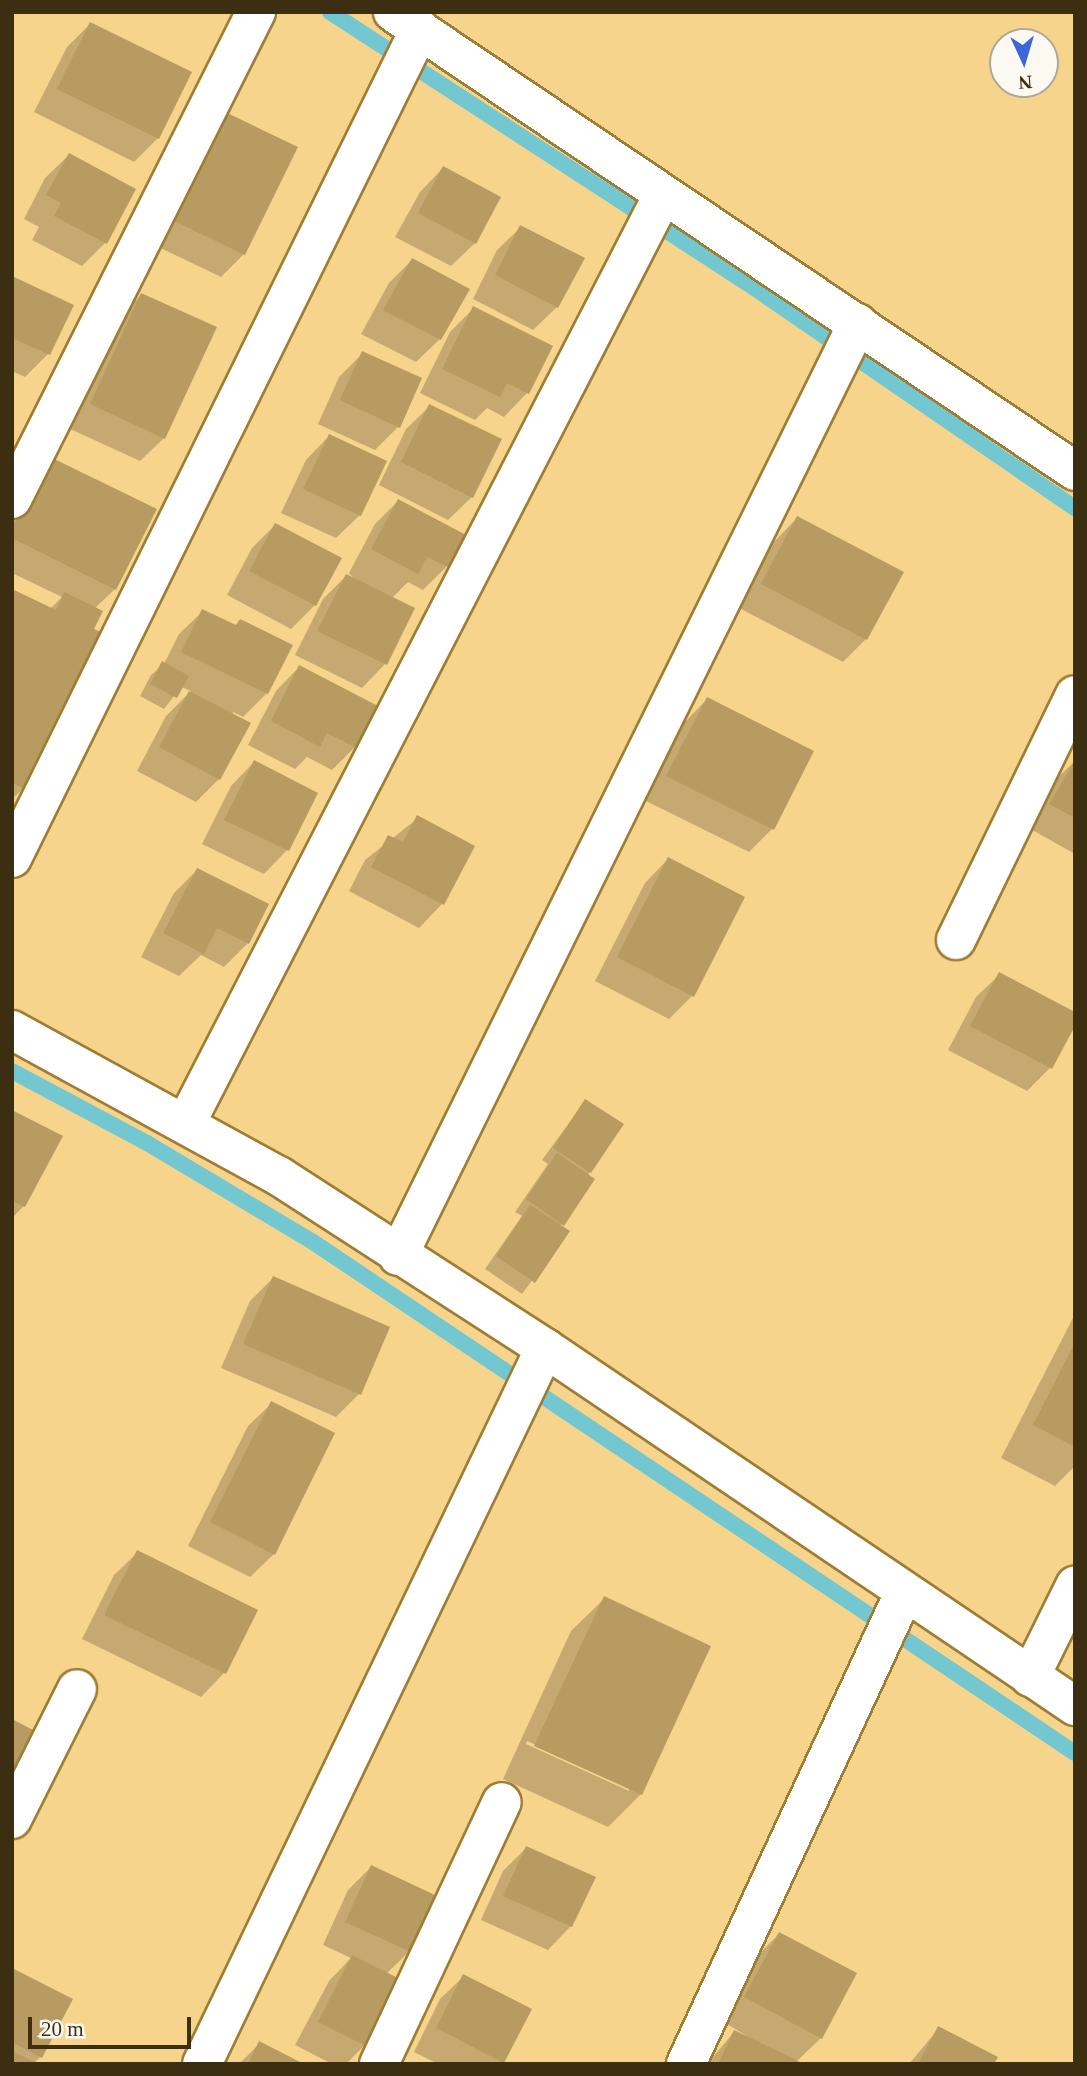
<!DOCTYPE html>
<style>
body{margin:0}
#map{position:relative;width:1087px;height:2076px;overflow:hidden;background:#f7d48c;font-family:"Times New Roman",serif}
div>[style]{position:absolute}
.shadow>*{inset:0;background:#0003}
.stream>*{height:16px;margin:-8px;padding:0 8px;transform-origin:8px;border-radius:8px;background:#72c7d0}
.building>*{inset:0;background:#b79b61}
.roads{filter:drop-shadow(2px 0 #9e7d35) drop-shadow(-2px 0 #9e7d35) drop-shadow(0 2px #9e7d35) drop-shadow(0 -2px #9e7d35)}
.minor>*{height:38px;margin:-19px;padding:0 19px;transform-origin:19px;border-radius:19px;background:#fff}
span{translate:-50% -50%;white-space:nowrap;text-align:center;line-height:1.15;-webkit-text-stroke:7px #fcf9f2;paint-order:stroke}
.frame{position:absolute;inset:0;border:14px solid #3c2e10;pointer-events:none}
.north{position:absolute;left:989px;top:28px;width:70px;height:70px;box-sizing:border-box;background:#fcf9f2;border:2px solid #afa898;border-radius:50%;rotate:176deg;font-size:19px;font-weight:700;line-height:28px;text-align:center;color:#3c2e10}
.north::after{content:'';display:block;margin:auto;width:24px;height:32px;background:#3b67d8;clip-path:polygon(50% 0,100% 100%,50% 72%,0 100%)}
.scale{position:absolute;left:28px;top:2017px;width:163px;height:32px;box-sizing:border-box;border:4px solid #3c2e10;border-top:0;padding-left:9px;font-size:21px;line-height:24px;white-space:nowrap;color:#3c2e10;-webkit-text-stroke:5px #fcf9f2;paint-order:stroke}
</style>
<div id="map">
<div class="shadow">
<i style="clip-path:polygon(90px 24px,158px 138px,134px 162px,34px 112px,67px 47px)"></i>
<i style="clip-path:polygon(200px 137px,244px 254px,221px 277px,148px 242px)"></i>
<i style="clip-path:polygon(69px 155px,105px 243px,82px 266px,32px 240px,39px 227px,24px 219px,45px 178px)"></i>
<i style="clip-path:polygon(443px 168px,475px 243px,451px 266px,395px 237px,420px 192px)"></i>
<i style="clip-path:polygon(521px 227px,557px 307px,533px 330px,473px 299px,497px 250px)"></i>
<i style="clip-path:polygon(412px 260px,440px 339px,416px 362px,361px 334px,389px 283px)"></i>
<i style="clip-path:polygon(12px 278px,48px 354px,25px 377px,12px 371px)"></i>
<i style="clip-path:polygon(141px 295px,164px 438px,140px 461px,68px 428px,118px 318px)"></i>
<i style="clip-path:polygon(474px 308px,550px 347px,527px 393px,504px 417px,487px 408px,475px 420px,420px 393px,450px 332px)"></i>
<i style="clip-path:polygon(363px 353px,398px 427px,375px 450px,318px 424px,339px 377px)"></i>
<i style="clip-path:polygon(430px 406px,472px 497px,448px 520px,379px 485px,406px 429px)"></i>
<i style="clip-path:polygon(329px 436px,360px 515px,336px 538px,281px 513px,306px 460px)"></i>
<i style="clip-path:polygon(398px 501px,447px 566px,423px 590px,408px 582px,392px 598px,413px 608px,385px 664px,362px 688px,295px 655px,323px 599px,346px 576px,355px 580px,349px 573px,375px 524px)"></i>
<i style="clip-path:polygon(12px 507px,115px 589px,94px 609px,24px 788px,12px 799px,12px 591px,50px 609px,62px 597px,12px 573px)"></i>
<i style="clip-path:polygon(797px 518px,866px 639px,843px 662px,739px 608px,774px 542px)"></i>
<i style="clip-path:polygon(275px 525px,315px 605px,291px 629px,227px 595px,252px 548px)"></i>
<i style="clip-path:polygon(203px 611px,235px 626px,240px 621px,290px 646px,267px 693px,243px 717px,233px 712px,219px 779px,196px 802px,137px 771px,166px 716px,191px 691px,181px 687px,164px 709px,140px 696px,151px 675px,164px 664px,179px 634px)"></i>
<i style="clip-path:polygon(299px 667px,355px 747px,332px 770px,307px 757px,295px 769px,248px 745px,276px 691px)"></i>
<i style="clip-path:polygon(707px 699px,772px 829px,749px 852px,644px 800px,684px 723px)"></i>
<i style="clip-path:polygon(1075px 761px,1075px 854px,1027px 827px,1055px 780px)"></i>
<i style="clip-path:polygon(254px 762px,316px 793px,287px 850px,264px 874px,202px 844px,231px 786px)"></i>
<i style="clip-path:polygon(418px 818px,473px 847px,442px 904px,419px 928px,349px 891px,365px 860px)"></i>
<i style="clip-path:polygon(668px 859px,692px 996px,669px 1019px,595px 981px,645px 883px)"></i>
<i style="clip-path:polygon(197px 870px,248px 943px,224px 967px,201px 955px,179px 976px,141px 957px,174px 893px)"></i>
<i style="clip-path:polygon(1000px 974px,1050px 1068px,1027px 1091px,948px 1050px,976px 997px)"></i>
<i style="clip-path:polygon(585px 1101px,590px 1172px,560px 1227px,568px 1232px,522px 1294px,485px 1269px,522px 1216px,515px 1212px,548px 1164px,542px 1160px)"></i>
<i style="clip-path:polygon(12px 1112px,24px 1206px,12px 1218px)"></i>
<i style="clip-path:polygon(273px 1278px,359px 1394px,336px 1417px,221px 1368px,250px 1301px)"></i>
<i style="clip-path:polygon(1075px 1314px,1075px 1466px,1055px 1486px,1001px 1458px)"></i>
<i style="clip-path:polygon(272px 1403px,274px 1554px,250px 1577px,188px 1546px,248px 1426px)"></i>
<i style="clip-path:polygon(138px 1552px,256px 1611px,224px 1673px,201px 1697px,82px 1639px,114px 1575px)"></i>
<i style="clip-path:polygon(evenodd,604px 1599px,708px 1647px,641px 1794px,608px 1827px,503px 1779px,571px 1631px,604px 1599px,527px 1741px,629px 1787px,629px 1791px,526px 1744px,527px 1741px)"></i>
<i style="clip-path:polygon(526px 1848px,571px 1926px,548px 1950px,481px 1920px,503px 1871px)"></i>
<i style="clip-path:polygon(371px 1867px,410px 1951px,386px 1974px,365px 2045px,346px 2064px,332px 2064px,295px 2045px,329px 1981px,351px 1958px,323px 1945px,348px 1890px)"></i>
<i style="clip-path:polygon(779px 1934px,821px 2038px,796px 2062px,800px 2064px,707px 2064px,734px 2032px,763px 2046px,722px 2021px,756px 1957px)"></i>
<i style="clip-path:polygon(12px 1970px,40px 2057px,34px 2063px,12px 2064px)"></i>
<i style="clip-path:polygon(464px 1976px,503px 2062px,501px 2064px,438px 2064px,414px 2052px,440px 1999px)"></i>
<i style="clip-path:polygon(939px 2028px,992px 2064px,909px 2064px)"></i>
<i style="clip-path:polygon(260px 2043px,300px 2064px,239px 2064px)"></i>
</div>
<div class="stream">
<i style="left:330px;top:12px;width:505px;rotate:33.03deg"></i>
<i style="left:753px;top:287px;width:391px;rotate:34.5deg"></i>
<i style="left:12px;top:1071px;width:153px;rotate:28.1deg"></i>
<i style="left:147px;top:1143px;width:193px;rotate:30.8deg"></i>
<i style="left:313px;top:1242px;width:917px;rotate:33.85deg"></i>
</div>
<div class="building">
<i style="clip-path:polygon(90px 22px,192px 72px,159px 139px,57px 89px)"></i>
<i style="clip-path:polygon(223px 111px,298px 147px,245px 255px,170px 219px)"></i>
<i style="clip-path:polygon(69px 153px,136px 189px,107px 244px,54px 216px,61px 203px,46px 195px)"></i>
<i style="clip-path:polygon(443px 166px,501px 197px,476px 244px,418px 213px)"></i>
<i style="clip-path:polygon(520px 225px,585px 258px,558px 308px,495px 275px)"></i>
<i style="clip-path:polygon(412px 258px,470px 289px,441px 340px,383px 310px)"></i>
<i style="clip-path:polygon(12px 276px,74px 305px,50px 355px,12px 338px)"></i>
<i style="clip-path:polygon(141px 293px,217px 327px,165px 439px,90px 404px)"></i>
<i style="clip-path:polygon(473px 306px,553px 346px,529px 394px,507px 383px,500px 397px,442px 369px)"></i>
<i style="clip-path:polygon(362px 351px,422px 378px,400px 428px,340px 400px)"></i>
<i style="clip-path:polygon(429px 404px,502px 439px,473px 498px,401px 462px)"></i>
<i style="clip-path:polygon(329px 434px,387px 461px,361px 516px,303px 489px)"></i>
<i style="clip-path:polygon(48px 456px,157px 509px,116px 590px,12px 538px,12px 528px)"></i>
<i style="clip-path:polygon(398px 499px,466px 535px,448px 567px,427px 557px,418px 574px,371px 549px)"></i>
<i style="clip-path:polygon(797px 516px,904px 572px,867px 640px,761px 584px)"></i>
<i style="clip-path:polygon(275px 523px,342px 558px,316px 606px,249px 571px)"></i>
<i style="clip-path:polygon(346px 574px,415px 608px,387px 665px,317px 631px)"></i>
<i style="clip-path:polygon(12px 589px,56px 610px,64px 592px,103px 611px,94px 629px,101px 632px,25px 789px,12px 783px)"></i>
<i style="clip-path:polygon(202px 609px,236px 625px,240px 619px,293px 645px,268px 694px,181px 652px)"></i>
<i style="clip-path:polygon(162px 661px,189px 676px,177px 698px,150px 684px)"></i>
<i style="clip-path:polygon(299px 665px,378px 706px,357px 748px,327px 733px,320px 747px,271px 721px)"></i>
<i style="clip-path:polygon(189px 691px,251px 723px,220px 780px,159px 747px)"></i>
<i style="clip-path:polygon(707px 697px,814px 751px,774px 830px,666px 776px)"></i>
<i style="clip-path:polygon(254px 760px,318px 793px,289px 851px,224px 820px)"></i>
<i style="clip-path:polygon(1075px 760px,1075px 818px,1049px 804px)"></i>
<i style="clip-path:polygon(417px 815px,475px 846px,444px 905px,371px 867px,388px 835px,403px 842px)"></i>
<i style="clip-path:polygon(668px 857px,745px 897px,694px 997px,617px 957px)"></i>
<i style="clip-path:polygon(197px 868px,269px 904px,249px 944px,217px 928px,204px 954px,163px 933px)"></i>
<i style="clip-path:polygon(999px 972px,1075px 1012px,1075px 1026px,1052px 1069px,970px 1026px)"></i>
<i style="clip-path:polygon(585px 1099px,624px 1124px,591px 1173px,553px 1148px)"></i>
<i style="clip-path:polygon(12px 1110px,63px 1136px,25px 1207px,12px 1201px)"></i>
<i style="clip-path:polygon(557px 1153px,595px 1179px,564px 1226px,526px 1199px)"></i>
<i style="clip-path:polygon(530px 1205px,570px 1231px,535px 1283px,496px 1256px)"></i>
<i style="clip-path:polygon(273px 1276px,390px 1327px,361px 1395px,243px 1344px)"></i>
<i style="clip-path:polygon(1075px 1342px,1075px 1447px,1033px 1425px)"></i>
<i style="clip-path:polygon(271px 1401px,335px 1433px,275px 1555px,210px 1522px)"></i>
<i style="clip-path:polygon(137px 1550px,258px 1610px,226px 1674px,104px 1615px)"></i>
<i style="clip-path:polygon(604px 1596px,711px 1646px,642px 1795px,534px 1746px)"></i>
<i style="clip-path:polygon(12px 1719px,37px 1732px,12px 1780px)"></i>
<i style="clip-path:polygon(526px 1846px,596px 1877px,572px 1927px,503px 1896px)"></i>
<i style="clip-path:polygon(371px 1865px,437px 1896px,411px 1952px,345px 1922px)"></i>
<i style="clip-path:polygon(779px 1932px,857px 1973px,822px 2039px,744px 1997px)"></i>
<i style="clip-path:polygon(352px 1955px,400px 1979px,366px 2046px,318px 2022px)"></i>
<i style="clip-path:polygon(12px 1968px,73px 1999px,42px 2058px,12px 2042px)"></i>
<i style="clip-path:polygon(463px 1974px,532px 2009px,504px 2063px,436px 2028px)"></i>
<i style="clip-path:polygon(938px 2026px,998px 2057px,994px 2064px,918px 2064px)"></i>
<i style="clip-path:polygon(734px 2030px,804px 2064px,718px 2064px)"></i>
<i style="clip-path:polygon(259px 2041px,304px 2064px,248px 2064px)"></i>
<i style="clip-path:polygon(12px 2051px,38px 2064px,12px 2064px)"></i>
</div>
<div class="roads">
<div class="minor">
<i style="left:393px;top:12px;width:822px;rotate:33.94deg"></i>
<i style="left:12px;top:499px;width:545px;rotate:-63.39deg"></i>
<i style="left:12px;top:858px;width:924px;rotate:-63.8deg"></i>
<i style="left:956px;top:940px;width:272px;rotate:-64.1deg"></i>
<i style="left:12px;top:1030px;width:304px;rotate:28.7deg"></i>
<i style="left:279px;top:1176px;width:317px;rotate:32.9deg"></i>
<i style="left:545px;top:1348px;width:640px;rotate:34.04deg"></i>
<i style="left:186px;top:1123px;width:1041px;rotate:-62.8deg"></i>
<i style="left:398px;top:1256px;width:1040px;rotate:-63.76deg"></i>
<i style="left:1030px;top:1677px;width:102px;rotate:-63.7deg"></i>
<i style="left:12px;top:1819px;width:145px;rotate:-63.4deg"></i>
<i style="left:202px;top:2064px;width:794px;rotate:-64.4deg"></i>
<i style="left:379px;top:2064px;width:289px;rotate:-64.9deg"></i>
<i style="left:686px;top:2064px;width:519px;rotate:-65.16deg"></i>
</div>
</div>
<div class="frame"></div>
<div class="north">N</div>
<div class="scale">20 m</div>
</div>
